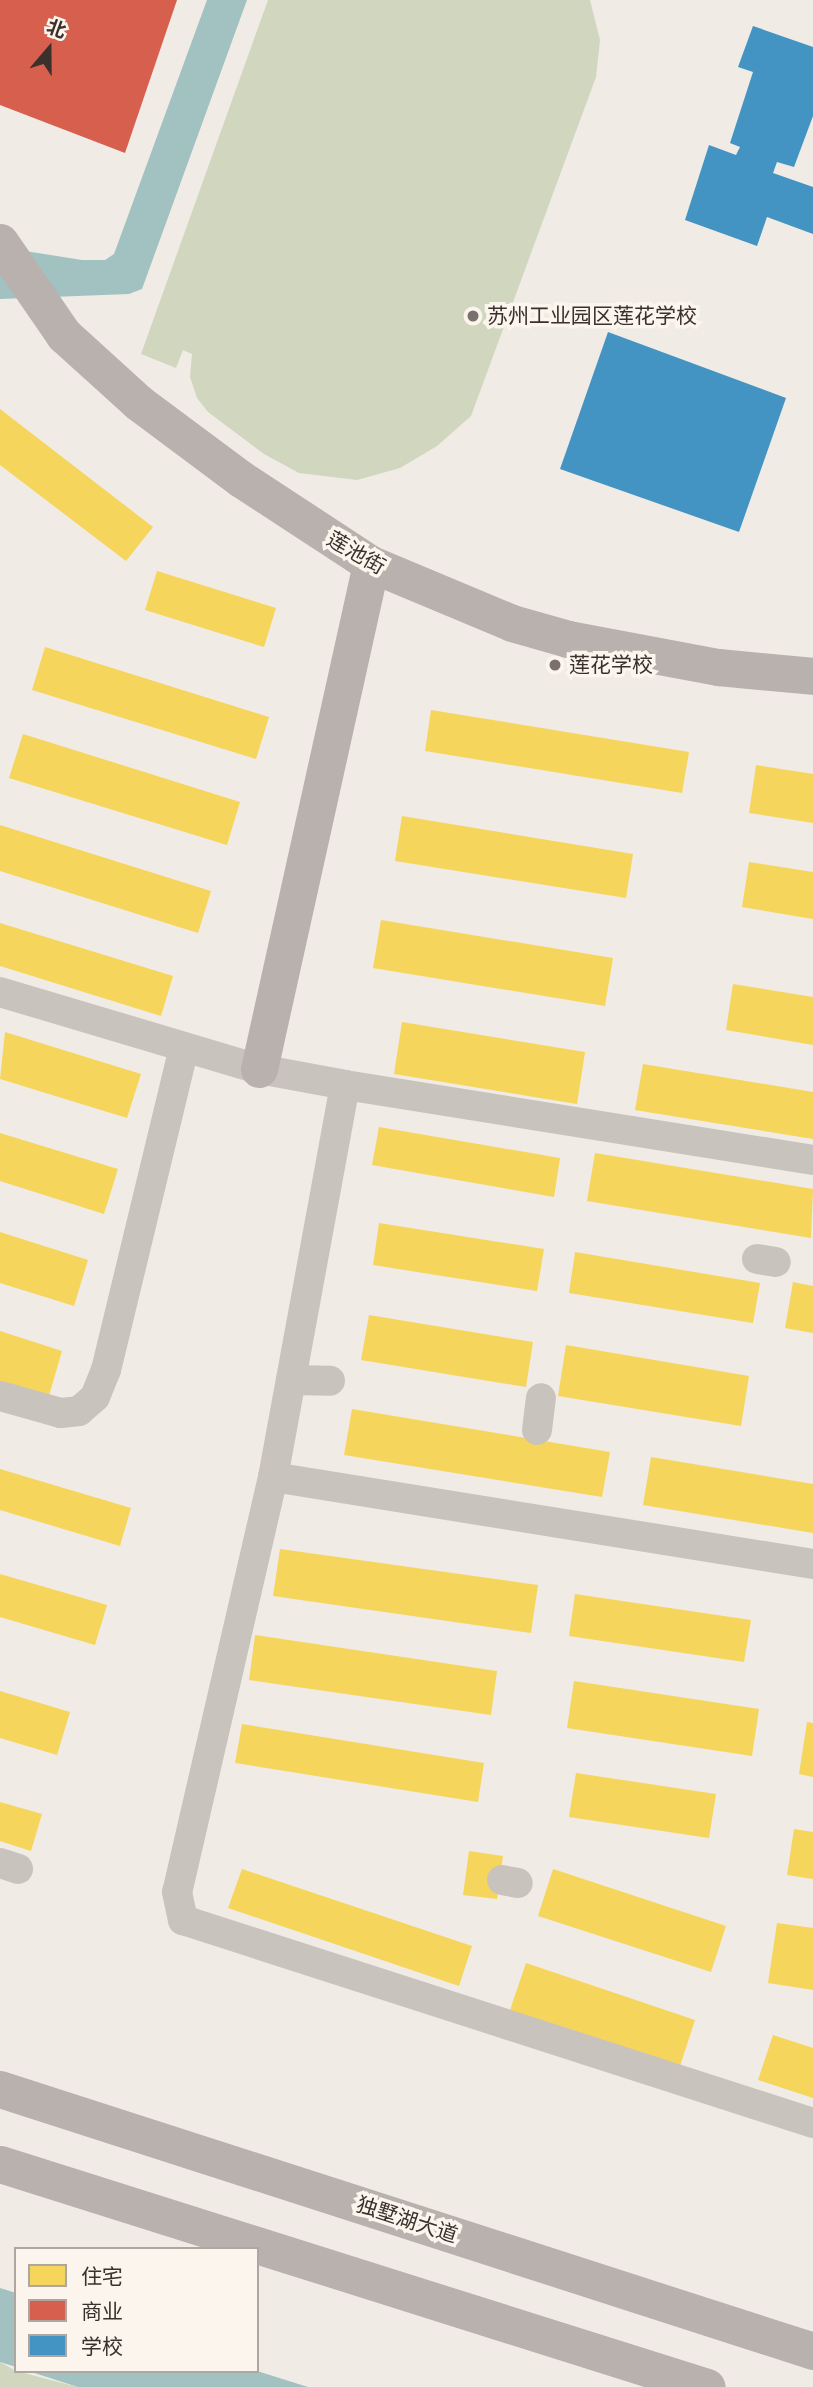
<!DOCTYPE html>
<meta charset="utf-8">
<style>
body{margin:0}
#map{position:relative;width:813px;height:2387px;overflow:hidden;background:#f0ebe5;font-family:"Nunito Sans","Noto Sans SC",sans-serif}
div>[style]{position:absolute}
.green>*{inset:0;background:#d1d6bf}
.water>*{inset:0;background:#a1c2c1}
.homes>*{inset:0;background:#f6d55c}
.shops>*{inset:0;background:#d6604d}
.schools>*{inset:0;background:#4393c3}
.minor>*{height:30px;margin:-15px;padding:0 15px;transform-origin:15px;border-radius:15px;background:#c9c3be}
.major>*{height:37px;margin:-18.5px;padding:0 18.5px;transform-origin:18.5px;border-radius:18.5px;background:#b8b1ad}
.dots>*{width:19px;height:19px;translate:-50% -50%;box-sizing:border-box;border:4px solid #fbf5ee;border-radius:50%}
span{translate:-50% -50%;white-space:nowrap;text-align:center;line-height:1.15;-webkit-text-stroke:7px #fbf5ee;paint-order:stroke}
.poi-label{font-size:21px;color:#3b302b}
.left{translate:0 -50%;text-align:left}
.street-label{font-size:21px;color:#3b302b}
.legend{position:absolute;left:14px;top:2247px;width:245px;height:126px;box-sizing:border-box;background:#fbf5ee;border:2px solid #aea6a0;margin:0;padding:9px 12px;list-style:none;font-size:21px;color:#3b302b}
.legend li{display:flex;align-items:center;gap:14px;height:35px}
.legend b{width:35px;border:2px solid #aea6a0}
.north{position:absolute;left:14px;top:14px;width:70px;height:70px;-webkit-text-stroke:5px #fbf5ee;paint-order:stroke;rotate:20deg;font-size:19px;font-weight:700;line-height:28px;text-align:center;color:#3b302b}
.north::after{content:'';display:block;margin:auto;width:24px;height:32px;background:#3b302b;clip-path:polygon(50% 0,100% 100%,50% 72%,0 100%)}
</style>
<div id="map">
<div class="green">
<i style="clip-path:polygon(268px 0,590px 0,600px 40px,596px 77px,471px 416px,437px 446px,400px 468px,357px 480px,299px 473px,264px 454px,208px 412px,197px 398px,190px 377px,192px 354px,183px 350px,176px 368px,141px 354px)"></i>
<i style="clip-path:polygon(0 2362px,16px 2371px,78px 2387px,0 2387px)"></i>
</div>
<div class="water">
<i style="clip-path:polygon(207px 0,247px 0,142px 289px,129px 294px,0 299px,0 247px,82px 260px,105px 260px,114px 254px)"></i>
<i style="clip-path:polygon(0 2288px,16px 2293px,16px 2367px,0 2362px)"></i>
<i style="clip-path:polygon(28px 2371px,257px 2371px,308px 2387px,78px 2387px)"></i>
</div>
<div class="homes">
<i style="clip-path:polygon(0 409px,153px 527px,126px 561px,0 465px)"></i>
<i style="clip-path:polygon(157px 571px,276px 608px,264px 647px,145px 610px)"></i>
<i style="clip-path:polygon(45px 647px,269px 717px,256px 759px,32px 690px)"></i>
<i style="clip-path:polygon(431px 710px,689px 752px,682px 793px,425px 751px)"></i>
<i style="clip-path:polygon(23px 734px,240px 802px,227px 845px,9px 778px)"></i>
<i style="clip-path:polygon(756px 765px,813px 774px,813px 823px,749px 813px)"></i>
<i style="clip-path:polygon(402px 816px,633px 854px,626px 898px,395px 861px)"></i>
<i style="clip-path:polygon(0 825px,211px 891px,198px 933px,0 871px)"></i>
<i style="clip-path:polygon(749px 862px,813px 872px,813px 919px,742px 907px)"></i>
<i style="clip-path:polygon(381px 920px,613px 958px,605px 1006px,373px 968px)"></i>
<i style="clip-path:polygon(0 923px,173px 976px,161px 1016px,0 966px)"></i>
<i style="clip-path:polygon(733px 984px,813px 997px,813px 1045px,726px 1030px)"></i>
<i style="clip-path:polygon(402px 1022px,585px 1052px,577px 1104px,394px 1074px)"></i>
<i style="clip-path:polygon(5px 1032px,141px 1074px,127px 1118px,0 1079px)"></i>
<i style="clip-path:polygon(643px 1064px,813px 1092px,813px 1139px,635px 1110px)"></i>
<i style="clip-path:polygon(379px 1127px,560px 1158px,554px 1197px,372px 1165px)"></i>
<i style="clip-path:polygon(0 1133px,118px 1169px,104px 1214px,0 1181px)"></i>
<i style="clip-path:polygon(595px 1153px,813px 1189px,811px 1238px,587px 1201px)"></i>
<i style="clip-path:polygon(379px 1223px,544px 1249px,537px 1291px,373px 1265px)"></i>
<i style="clip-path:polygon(0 1232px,88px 1260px,74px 1306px,0 1283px)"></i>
<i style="clip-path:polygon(575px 1252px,760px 1283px,753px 1323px,569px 1293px)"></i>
<i style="clip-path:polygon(793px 1282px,813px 1286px,813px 1333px,785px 1328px)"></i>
<i style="clip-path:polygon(369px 1315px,533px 1342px,526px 1387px,361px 1360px)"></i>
<i style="clip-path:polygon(0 1331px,62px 1351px,48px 1399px,0 1384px)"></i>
<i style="clip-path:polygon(566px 1345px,749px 1376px,741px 1426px,558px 1396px)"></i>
<i style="clip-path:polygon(352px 1409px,610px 1452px,602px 1497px,344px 1455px)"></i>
<i style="clip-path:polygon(651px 1457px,813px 1484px,813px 1533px,643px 1505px)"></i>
<i style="clip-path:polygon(0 1469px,131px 1508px,120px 1546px,0 1510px)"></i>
<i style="clip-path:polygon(280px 1549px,538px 1585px,531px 1633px,273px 1596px)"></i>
<i style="clip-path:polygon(0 1574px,107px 1605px,95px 1645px,0 1617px)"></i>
<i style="clip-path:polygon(575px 1594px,751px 1620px,744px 1662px,569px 1636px)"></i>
<i style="clip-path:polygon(255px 1635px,497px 1671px,491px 1715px,249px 1680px)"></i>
<i style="clip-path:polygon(574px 1681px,759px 1709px,752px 1756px,567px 1728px)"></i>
<i style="clip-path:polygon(0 1691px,70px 1712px,57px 1755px,0 1738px)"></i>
<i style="clip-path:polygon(807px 1722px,813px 1723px,813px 1777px,799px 1774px)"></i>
<i style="clip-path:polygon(242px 1724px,484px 1763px,478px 1802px,235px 1763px)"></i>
<i style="clip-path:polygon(576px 1773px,716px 1794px,709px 1838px,569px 1817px)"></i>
<i style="clip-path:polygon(0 1802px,42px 1814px,31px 1851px,0 1841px)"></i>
<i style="clip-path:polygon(794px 1829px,813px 1832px,813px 1879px,787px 1875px)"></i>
<i style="clip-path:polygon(469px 1851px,503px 1856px,497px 1899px,463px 1895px)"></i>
<i style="clip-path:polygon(242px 1869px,472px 1946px,459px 1986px,228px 1908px)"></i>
<i style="clip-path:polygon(553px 1869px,726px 1926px,711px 1972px,538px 1916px)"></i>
<i style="clip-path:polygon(777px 1923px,813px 1928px,813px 1990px,768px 1983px)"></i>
<i style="clip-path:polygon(526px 1963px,695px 2020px,679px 2069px,509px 2013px)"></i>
<i style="clip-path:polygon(773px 2035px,813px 2048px,813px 2098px,758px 2080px)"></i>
</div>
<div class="shops">
<i style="clip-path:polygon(0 0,177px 0,125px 153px,0 105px)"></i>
</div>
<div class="schools">
<i style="clip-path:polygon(753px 26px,813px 47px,813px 116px,794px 167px,777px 162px,773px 173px,813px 187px,813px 234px,767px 217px,757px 246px,685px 220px,709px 145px,736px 155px,740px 147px,730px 143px,753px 72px,738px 67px)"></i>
<i style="clip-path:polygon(608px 332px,786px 398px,739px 532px,560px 469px)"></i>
</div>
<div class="minor">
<i style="left:0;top:992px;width:270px;rotate:16.6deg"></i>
<i style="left:259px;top:1069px;width:87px;rotate:10.5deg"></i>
<i style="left:345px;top:1085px;width:399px;rotate:100.4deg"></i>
<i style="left:273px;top:1477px;width:547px;rotate:9.15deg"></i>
<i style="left:345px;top:1085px;width:474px;rotate:9.1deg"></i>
<i style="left:757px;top:1259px;width:19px;rotate:9deg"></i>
<i style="left:291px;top:1380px;width:39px;rotate:1deg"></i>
<i style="left:0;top:1396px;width:63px;rotate:15.6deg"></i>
<i style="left:61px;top:1413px;width:18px;rotate:-6deg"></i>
<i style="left:79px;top:1411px;width:21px;rotate:-41deg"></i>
<i style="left:95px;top:1397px;width:29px;rotate:-68deg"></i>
<i style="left:106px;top:1370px;width:332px;rotate:-76.4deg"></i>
<i style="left:537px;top:1430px;width:32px;rotate:-83deg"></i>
<i style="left:273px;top:1477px;width:426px;rotate:103deg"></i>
<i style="left:177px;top:1892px;width:29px;rotate:78deg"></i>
<i style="left:183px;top:1920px;width:662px;rotate:17.86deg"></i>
<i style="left:0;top:1863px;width:19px;rotate:18deg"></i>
<i style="left:502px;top:1880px;width:16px;rotate:11deg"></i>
</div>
<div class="major">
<i style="left:0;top:242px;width:113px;rotate:55.5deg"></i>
<i style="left:64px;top:335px;width:101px;rotate:42.2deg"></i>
<i style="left:139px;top:403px;width:127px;rotate:36.7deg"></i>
<i style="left:241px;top:479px;width:155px;rotate:33.2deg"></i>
<i style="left:371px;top:564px;width:153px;rotate:22.7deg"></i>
<i style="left:512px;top:623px;width:58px;rotate:15.9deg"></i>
<i style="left:568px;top:639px;width:153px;rotate:10.6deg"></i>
<i style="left:718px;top:667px;width:95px;rotate:5.4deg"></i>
<i style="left:259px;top:1069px;width:517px;rotate:-77.5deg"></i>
<i style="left:0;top:2089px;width:854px;rotate:17.86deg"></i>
<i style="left:0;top:2164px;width:741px;rotate:17.51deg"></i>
</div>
<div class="dots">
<i style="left:473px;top:316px;background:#7a716c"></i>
<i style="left:555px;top:665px;background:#7a716c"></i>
</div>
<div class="poi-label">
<span class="left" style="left:487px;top:316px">苏州工业园区莲花学校</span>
<span class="left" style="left:569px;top:665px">莲花学校</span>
</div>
<div class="street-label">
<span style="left:356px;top:553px;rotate:30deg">莲池街</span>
<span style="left:407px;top:2220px;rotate:18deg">独墅湖大道</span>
</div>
<ul class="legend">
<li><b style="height:19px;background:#f6d55c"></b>住宅</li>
<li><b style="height:19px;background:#d6604d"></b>商业</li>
<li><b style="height:19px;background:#4393c3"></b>学校</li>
</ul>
<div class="north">北</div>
</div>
